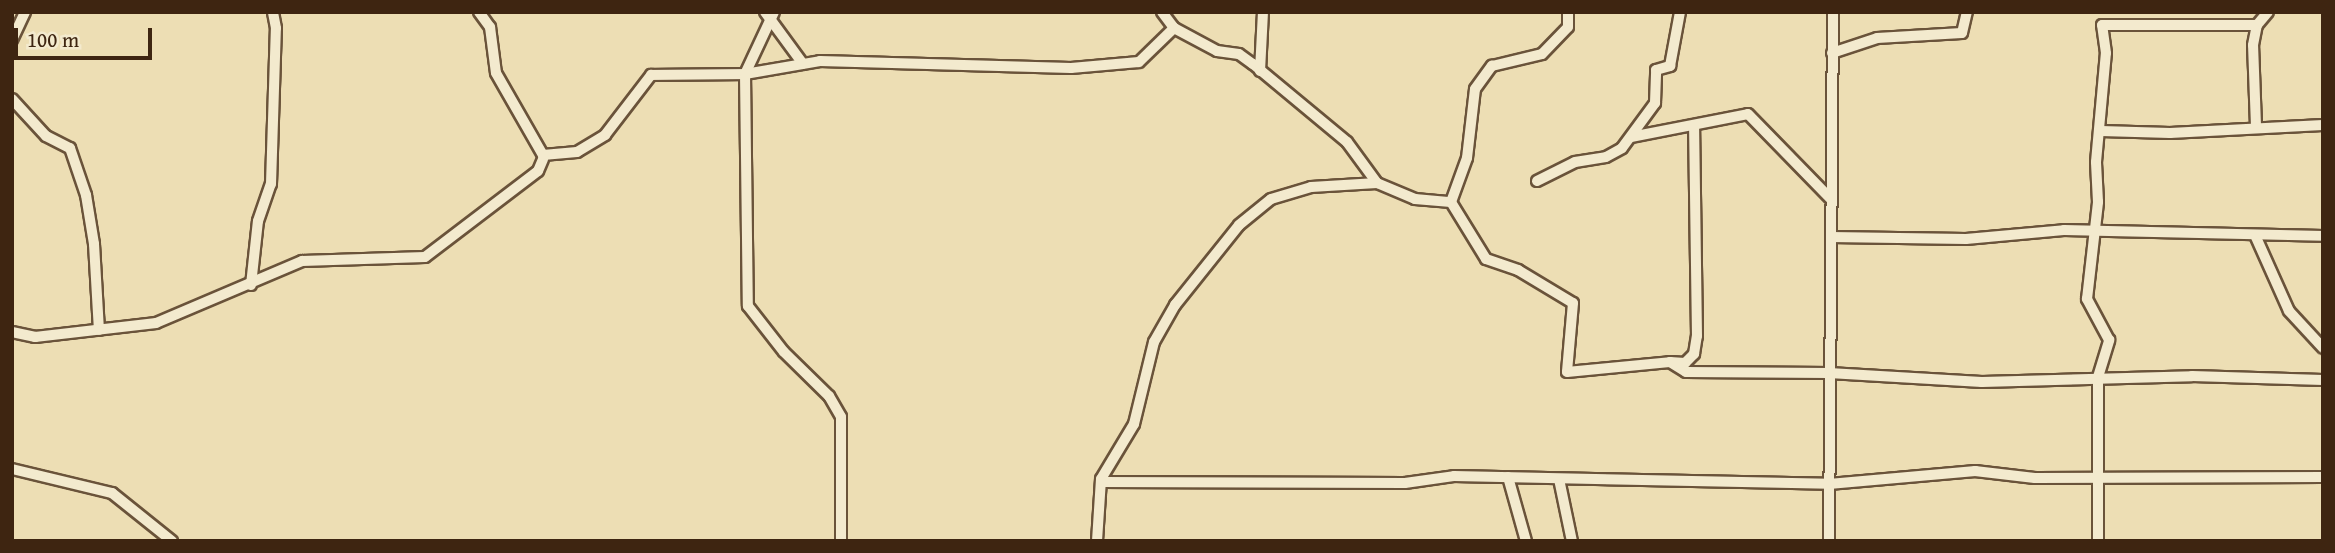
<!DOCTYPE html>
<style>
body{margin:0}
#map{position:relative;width:2335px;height:553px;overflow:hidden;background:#eddeb4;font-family:"Gentium Book Plus",serif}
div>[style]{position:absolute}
.roads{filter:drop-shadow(2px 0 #6a533a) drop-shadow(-2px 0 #6a533a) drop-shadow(0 2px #6a533a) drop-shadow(0 -2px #6a533a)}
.minor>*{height:10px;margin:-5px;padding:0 5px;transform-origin:5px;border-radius:5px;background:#f3eace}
span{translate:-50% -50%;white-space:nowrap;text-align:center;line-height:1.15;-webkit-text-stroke:6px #f3eace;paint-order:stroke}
.frame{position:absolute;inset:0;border:14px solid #3e2511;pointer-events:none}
.scale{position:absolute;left:14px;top:28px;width:138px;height:32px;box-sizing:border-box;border:4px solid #3e2511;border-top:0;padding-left:9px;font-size:21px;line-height:24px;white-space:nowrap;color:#3e2511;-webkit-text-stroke:5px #f3eace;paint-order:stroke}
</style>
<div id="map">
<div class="roads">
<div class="minor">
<i style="left:479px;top:12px;width:19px;rotate:54deg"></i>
<i style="left:490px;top:27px;width:46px;rotate:82.6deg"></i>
<i style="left:496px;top:73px;width:95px;rotate:60.2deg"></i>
<i style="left:543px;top:155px;width:34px;rotate:-5deg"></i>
<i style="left:577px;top:152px;width:33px;rotate:-31deg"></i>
<i style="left:605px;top:135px;width:76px;rotate:-52.5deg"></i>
<i style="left:651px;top:75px;width:94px;rotate:-0.6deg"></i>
<i style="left:745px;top:74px;width:232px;rotate:89.3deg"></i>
<i style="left:748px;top:306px;width:58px;rotate:52deg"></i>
<i style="left:784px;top:352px;width:63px;rotate:44.4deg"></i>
<i style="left:829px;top:396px;width:24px;rotate:60deg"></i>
<i style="left:841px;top:417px;width:124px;rotate:90deg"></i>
<i style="left:765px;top:12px;width:64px;rotate:53.8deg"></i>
<i style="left:1162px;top:12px;width:20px;rotate:53deg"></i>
<i style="left:1174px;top:28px;width:49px;rotate:28.1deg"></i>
<i style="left:1217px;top:51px;width:22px;rotate:8deg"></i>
<i style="left:1239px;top:54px;width:17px;rotate:36deg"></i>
<i style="left:1253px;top:64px;width:122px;rotate:39.7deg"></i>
<i style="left:1347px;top:142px;width:51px;rotate:53.8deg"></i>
<i style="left:1377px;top:183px;width:41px;rotate:22.8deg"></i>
<i style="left:1415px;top:199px;width:36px;rotate:5deg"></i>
<i style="left:1451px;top:202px;width:67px;rotate:58.4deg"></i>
<i style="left:1486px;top:259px;width:34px;rotate:19deg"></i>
<i style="left:1518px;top:270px;width:64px;rotate:31deg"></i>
<i style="left:1573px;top:303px;width:69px;rotate:95deg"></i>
<i style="left:1567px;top:372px;width:103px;rotate:-5.5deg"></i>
<i style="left:1670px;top:362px;width:19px;rotate:32deg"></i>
<i style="left:1686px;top:372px;width:143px;rotate:0.4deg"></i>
<i style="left:1829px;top:373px;width:153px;rotate:3.4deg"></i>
<i style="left:1982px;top:382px;width:210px;rotate:-1.6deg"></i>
<i style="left:2192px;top:376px;width:131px;rotate:1.7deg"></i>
<i style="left:12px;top:40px;width:31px;rotate:-65deg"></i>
<i style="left:1832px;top:53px;width:47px;rotate:-18.4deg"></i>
<i style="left:1877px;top:38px;width:85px;rotate:-3.4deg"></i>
<i style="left:1962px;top:33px;width:22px;rotate:-77deg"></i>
<i style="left:1260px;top:71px;width:59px;rotate:-87.1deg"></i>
<i style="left:745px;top:74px;width:76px;rotate:-9.8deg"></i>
<i style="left:820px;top:61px;width:251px;rotate:1.6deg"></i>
<i style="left:1071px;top:68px;width:68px;rotate:-5deg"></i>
<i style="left:1139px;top:62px;width:49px;rotate:-44.2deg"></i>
<i style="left:745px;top:74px;width:68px;rotate:-64.9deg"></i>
<i style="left:12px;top:99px;width:50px;rotate:47.4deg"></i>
<i style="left:46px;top:136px;width:27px;rotate:27deg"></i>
<i style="left:70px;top:148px;width:50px;rotate:71.2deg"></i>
<i style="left:86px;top:195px;width:50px;rotate:80.7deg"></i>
<i style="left:94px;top:244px;width:86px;rotate:86.7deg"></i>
<i style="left:2256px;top:126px;width:81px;rotate:-92.1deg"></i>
<i style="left:2253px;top:45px;width:20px;rotate:-79deg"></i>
<i style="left:2257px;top:25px;width:17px;rotate:-50deg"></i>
<i style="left:2101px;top:131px;width:69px;rotate:1.7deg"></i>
<i style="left:2170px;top:133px;width:153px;rotate:-3deg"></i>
<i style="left:1631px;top:137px;width:119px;rotate:-11.1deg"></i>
<i style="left:1748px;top:114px;width:119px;rotate:45.7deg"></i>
<i style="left:1537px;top:181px;width:42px;rotate:-26.6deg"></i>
<i style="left:1575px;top:162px;width:31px;rotate:-9deg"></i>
<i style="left:1606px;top:157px;width:18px;rotate:-29deg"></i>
<i style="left:1622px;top:148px;width:56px;rotate:-53.7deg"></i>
<i style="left:1655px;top:103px;width:33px;rotate:-88deg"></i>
<i style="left:1656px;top:70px;width:15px;rotate:-16deg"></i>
<i style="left:1670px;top:66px;width:55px;rotate:-79.5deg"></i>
<i style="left:1451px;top:202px;width:47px;rotate:-70deg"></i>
<i style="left:1467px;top:158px;width:69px;rotate:-83.4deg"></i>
<i style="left:1475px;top:89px;width:29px;rotate:-54deg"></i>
<i style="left:1492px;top:66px;width:51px;rotate:-13.5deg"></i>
<i style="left:1542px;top:54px;width:37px;rotate:-46deg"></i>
<i style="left:1568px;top:27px;width:15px;rotate:-90deg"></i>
<i style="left:2255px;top:235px;width:83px;rotate:65.9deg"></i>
<i style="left:2289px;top:311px;width:50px;rotate:47.4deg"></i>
<i style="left:1831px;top:237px;width:135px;rotate:0.8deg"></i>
<i style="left:1966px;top:239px;width:98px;rotate:-5.2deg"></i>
<i style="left:2064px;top:230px;width:259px;rotate:1.3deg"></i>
<i style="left:251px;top:285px;width:64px;rotate:-83.8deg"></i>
<i style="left:258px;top:221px;width:39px;rotate:-71deg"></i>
<i style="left:271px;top:184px;width:156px;rotate:-88.2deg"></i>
<i style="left:276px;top:28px;width:16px;rotate:-101deg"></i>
<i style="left:12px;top:332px;width:24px;rotate:12deg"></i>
<i style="left:35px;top:337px;width:122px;rotate:-6.6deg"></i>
<i style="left:156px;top:323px;width:159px;rotate:-23deg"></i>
<i style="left:302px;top:261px;width:123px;rotate:-1.9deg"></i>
<i style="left:425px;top:257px;width:142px;rotate:-37.3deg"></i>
<i style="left:538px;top:171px;width:13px;rotate:-67deg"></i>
<i style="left:1670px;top:362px;width:15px;rotate:4deg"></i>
<i style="left:1685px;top:363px;width:13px;rotate:-45deg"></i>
<i style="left:1694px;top:354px;width:18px;rotate:-81deg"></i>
<i style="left:1697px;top:336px;width:211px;rotate:-90.8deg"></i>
<i style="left:12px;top:469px;width:103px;rotate:13.5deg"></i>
<i style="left:112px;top:493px;width:77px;rotate:38.7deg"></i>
<i style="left:1508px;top:477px;width:66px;rotate:74.3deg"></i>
<i style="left:1559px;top:479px;width:63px;rotate:78.2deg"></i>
<i style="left:1101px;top:482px;width:304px;rotate:0.2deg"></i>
<i style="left:1405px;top:483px;width:49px;rotate:-8.1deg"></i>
<i style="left:1454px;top:476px;width:375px;rotate:1.2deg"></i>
<i style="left:1829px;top:484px;width:147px;rotate:-5.1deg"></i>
<i style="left:1975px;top:471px;width:60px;rotate:6.7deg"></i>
<i style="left:2035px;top:478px;width:288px;rotate:-0.2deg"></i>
<i style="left:1097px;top:541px;width:62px;rotate:-86.3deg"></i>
<i style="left:1101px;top:479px;width:64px;rotate:-59deg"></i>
<i style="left:1134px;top:424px;width:84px;rotate:-76.3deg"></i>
<i style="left:1154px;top:342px;width:43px;rotate:-60.4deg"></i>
<i style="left:1175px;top:305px;width:102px;rotate:-51.3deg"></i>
<i style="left:1239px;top:225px;width:41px;rotate:-39.1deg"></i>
<i style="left:1271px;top:199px;width:42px;rotate:-16.7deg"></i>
<i style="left:1311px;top:187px;width:66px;rotate:-3.5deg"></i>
<i style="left:1829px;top:541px;width:529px;rotate:-89.57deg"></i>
<i style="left:2098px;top:541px;width:164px;rotate:-90deg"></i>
<i style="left:2098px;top:377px;width:39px;rotate:-73deg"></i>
<i style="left:2109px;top:340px;width:47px;rotate:-118.2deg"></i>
<i style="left:2087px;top:299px;width:98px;rotate:-83.5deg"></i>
<i style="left:2098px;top:202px;width:40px;rotate:-92.9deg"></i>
<i style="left:2096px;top:162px;width:109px;rotate:-84.8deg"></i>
<i style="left:2106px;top:53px;width:28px;rotate:-98deg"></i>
<i style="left:2102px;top:25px;width:155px"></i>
</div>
</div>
<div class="frame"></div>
<div class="scale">100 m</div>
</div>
